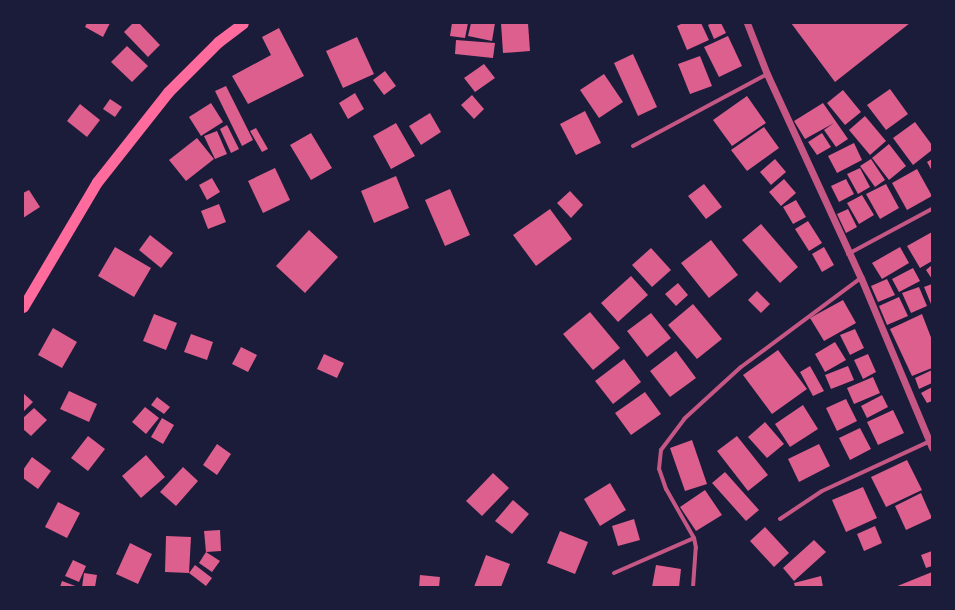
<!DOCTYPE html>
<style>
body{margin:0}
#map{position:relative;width:955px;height:610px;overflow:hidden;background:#1b1b3a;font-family:Overpass,sans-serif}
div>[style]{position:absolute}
.building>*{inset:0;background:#dd5f8e}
.minor>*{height:4px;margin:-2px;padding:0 2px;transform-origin:2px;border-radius:2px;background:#c65784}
.tertiary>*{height:7px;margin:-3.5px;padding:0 3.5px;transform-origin:3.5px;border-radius:3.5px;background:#c65784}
.trunk>*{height:11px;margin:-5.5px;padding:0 5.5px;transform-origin:5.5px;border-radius:5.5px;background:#ff6b9d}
span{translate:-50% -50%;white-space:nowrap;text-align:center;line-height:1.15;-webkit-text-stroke:4px #1b1b3a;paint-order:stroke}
.frame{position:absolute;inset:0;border:24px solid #1b1b3a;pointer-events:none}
</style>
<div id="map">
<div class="building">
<i style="clip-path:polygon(87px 23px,110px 23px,103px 37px,85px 27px)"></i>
<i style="clip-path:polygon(133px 23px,139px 23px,160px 45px,148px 57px,124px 32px)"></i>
<i style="clip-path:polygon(452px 23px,468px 23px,465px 38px,450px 36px)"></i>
<i style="clip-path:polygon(471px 23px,495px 23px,492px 41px,468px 36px)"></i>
<i style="clip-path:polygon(501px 23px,528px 23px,530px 51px,503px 53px)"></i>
<i style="clip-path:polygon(683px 23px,701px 23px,709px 40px,687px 50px,677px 26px)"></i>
<i style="clip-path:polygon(712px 23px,721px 23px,726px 33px,714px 39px,708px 25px)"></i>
<i style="clip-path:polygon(791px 23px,910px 23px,835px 82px)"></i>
<i style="clip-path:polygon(279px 28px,304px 76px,248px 104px,232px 76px,271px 55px,262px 37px)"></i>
<i style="clip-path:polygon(728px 36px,742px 66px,719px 77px,704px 47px)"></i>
<i style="clip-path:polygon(357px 37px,374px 74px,343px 88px,326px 51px)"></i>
<i style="clip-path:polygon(456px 40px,495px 43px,493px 58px,455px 54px)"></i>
<i style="clip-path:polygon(127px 46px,148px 66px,132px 82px,111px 62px)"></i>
<i style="clip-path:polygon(633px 54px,657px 107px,638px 116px,614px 63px)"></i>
<i style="clip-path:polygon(700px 56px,712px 86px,690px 94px,678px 64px)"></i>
<i style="clip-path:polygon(484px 64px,495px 78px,475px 92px,464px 78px)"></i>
<i style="clip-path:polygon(385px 71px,396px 86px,384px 95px,373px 80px)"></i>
<i style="clip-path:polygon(604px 74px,623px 102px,599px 118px,580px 90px)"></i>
<i style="clip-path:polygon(226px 86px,253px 140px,242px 146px,215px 91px)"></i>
<i style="clip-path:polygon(890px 89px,908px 114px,886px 130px,867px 105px)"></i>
<i style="clip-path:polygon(843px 90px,861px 112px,845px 125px,827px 103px)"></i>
<i style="clip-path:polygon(355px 93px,364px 109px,348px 119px,339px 103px)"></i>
<i style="clip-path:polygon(472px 95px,484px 109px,474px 119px,461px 105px)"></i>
<i style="clip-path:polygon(747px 96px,766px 123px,732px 146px,713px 120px)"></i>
<i style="clip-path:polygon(110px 99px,122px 107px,115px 117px,103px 109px)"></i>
<i style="clip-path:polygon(211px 103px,223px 122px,201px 136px,189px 117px)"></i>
<i style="clip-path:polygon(823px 103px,848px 139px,836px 147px,824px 130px,834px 123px,805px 139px,794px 121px)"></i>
<i style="clip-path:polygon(80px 104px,100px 120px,87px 137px,67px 121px)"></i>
<i style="clip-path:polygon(585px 111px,601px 143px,576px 155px,560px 124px)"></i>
<i style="clip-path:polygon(430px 113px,441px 132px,421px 145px,409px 126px)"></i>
<i style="clip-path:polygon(865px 116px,886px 141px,870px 155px,849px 130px)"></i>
<i style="clip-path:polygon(915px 122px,932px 145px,932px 150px,913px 165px,893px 138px)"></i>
<i style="clip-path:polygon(396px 123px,415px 156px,391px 169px,373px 136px)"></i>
<i style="clip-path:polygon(227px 125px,239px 149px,231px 153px,220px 129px)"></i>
<i style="clip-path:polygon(764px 127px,779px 148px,747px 171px,731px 150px)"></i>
<i style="clip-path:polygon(256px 128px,268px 149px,262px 152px,250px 131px)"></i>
<i style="clip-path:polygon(217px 131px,227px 154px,215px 159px,204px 136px)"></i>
<i style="clip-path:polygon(311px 133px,332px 168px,311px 180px,290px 145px)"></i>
<i style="clip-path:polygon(822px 133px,831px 147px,817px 155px,808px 142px)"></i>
<i style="clip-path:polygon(197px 138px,214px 159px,186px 181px,169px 160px)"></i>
<i style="clip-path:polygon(854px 143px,862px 160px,837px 173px,828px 156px)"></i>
<i style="clip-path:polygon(889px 144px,906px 166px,889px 180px,872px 158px)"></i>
<i style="clip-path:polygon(775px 159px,786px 172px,771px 185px,760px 172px)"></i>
<i style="clip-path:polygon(871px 159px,885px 180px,875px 187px,860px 166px)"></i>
<i style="clip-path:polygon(932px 159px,932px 171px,927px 162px)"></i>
<i style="clip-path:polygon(275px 168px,290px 200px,263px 213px,248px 181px)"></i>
<i style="clip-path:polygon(860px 168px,870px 187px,858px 194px,847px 174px)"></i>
<i style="clip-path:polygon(917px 169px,932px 196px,907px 210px,892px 183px)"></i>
<i style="clip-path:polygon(396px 176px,409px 208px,374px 223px,361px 191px)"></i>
<i style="clip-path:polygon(212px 178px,220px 192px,207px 200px,199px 185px)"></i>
<i style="clip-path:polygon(784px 179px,796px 193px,781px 206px,769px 192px)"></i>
<i style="clip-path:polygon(846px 179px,854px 194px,839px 202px,831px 186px)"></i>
<i style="clip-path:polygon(704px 184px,722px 207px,706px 219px,688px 196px)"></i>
<i style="clip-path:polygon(886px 184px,899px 208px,880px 219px,866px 194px)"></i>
<i style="clip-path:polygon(450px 189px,470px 235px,445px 246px,425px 200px)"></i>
<i style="clip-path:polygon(29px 190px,40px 207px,23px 218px,23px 193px)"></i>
<i style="clip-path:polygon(570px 191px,583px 205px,571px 218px,557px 203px)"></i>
<i style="clip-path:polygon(862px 195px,874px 215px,859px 224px,847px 203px)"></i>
<i style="clip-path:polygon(796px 200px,806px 217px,793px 224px,783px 207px)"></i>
<i style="clip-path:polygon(219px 204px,226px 222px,208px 229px,201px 211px)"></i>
<i style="clip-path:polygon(550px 209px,572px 239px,536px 266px,513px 235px)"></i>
<i style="clip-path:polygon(848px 209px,857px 227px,846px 233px,837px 214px)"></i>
<i style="clip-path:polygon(808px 221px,822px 243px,809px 251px,795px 229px)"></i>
<i style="clip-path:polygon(761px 224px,798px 267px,780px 283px,742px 240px)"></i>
<i style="clip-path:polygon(309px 230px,338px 257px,305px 293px,276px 266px)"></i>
<i style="clip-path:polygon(932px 232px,932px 261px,920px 268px,907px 246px)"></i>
<i style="clip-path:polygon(150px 235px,173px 253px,161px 268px,139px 250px)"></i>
<i style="clip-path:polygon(711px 240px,738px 275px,709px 298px,681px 263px)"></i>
<i style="clip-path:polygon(115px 247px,151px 268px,134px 297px,98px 276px)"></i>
<i style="clip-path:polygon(824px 247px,834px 265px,822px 272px,812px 254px)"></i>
<i style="clip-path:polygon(900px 247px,909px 263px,882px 279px,872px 263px)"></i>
<i style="clip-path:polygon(651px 248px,671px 270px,652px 287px,632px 265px)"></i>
<i style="clip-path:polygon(932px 265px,932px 279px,926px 270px)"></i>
<i style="clip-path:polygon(913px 268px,920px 281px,899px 292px,892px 279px)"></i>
<i style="clip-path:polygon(631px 276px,648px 295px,618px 322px,601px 303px)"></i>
<i style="clip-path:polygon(887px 279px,895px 295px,878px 302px,871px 286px)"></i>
<i style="clip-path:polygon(678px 283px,688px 295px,676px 306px,665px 294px)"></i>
<i style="clip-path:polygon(932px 284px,932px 303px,931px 304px,924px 287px)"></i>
<i style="clip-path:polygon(919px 287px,927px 306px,911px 313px,902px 293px)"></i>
<i style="clip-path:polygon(757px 291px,770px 304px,761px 313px,748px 300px)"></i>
<i style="clip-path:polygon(899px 297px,908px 316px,887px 325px,879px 306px)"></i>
<i style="clip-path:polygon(843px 300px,856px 323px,824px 341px,810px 318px)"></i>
<i style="clip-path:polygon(693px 304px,722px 339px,697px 359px,668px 325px)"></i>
<i style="clip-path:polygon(590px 312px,620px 348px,593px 370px,563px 334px)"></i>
<i style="clip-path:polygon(651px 313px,671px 338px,647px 357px,627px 331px)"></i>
<i style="clip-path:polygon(154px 314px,177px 323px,166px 350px,143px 341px)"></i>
<i style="clip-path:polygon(922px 314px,932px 340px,932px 368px,912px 376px,890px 329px)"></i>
<i style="clip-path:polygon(53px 328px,77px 342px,62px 368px,38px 355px)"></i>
<i style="clip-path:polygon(855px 329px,864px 348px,850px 355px,840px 335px)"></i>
<i style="clip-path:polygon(191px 334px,213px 342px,207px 360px,184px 352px)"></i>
<i style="clip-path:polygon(835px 342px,846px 360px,825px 372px,815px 354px)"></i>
<i style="clip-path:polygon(241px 347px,257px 355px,248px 372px,232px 364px)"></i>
<i style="clip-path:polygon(778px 350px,807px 389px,772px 414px,743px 375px)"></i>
<i style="clip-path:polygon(676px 351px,696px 378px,670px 397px,650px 371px)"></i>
<i style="clip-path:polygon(324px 354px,344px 363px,337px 378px,317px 369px)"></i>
<i style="clip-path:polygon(868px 354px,876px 372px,863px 379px,854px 360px)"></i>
<i style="clip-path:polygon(624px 359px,641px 382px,613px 404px,595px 381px)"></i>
<i style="clip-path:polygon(810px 366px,824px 391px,813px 396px,800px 372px)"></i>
<i style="clip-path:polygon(848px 366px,854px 380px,831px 389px,825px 375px)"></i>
<i style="clip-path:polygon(932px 370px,932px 383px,919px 389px,915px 378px)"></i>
<i style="clip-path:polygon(873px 377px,880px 393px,854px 404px,847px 388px)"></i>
<i style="clip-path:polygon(932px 387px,932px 401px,927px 403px,921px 393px)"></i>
<i style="clip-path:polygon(69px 391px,97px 404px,89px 422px,60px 409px)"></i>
<i style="clip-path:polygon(645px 392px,661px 414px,631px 435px,615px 413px)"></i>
<i style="clip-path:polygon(23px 393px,33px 402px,23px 412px)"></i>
<i style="clip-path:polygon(882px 395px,888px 407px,867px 418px,861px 406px)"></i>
<i style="clip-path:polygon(157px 397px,170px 407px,164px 414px,151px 405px)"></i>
<i style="clip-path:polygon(846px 399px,857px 421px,837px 431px,826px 408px)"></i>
<i style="clip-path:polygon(803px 405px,818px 429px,790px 447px,775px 424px)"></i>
<i style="clip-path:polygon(145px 407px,159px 418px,146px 434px,132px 422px)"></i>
<i style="clip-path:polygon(34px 408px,47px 420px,31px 436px,23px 429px,23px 418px)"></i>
<i style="clip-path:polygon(893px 410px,904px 433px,878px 445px,867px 422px)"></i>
<i style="clip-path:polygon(162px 418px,174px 425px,163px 444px,151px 437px)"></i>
<i style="clip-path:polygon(765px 422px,784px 444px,767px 458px,748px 437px)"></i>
<i style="clip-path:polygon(860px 428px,871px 449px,850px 460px,839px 438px)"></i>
<i style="clip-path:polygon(88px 436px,105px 449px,88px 471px,71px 458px)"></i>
<i style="clip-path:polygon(737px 436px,768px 475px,748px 491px,717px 451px)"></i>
<i style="clip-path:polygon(692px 440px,707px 484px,685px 491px,670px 448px)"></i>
<i style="clip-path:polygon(217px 444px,231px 454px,217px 475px,203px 465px)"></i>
<i style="clip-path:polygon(819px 444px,830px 466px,799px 482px,788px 459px)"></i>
<i style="clip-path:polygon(146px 455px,165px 477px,141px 498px,122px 476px)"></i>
<i style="clip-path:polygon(32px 457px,51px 471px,38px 489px,23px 478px,23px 470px)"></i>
<i style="clip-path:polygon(907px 460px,922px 490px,886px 507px,871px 477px)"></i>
<i style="clip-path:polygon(183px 467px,198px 481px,176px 506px,160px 492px)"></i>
<i style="clip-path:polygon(725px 472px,759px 510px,746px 521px,712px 483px)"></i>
<i style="clip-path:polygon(493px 473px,509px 488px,482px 516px,466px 501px)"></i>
<i style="clip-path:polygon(610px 483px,626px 510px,600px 526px,584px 499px)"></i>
<i style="clip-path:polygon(863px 487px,877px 518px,846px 532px,832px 500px)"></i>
<i style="clip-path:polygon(705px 490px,722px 515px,696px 531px,680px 507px)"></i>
<i style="clip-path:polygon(921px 493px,932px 518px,906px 530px,895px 506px)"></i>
<i style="clip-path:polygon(513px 500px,529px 514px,512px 534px,495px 521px)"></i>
<i style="clip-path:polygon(58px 502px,80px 513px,67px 538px,45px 527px)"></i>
<i style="clip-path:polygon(634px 519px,640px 540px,618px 546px,612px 526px)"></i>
<i style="clip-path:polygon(875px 526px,882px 543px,864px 551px,857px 534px)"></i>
<i style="clip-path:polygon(765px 527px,789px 553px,774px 567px,750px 541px)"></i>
<i style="clip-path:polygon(220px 530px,221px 551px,206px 552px,204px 531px)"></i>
<i style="clip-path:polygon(560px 531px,588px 542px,575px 574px,547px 563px)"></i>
<i style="clip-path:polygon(166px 536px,191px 537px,189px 573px,165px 572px)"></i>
<i style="clip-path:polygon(814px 540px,826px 552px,794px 581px,783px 568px)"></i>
<i style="clip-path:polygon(130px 543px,152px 554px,138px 584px,116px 574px)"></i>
<i style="clip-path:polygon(932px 551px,932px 566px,926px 568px,921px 555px)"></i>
<i style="clip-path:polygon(206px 552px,220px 561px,212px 572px,199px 563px)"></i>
<i style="clip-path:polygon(486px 555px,510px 564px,501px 587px,474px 587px)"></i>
<i style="clip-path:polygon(73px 560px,86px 566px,79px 582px,65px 576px)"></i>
<i style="clip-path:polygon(195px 565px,212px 578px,206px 586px,189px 573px)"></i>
<i style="clip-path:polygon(656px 565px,681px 569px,679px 587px,652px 587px)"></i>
<i style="clip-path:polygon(932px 572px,932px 587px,895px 587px)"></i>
<i style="clip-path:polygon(84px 573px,97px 575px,95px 587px,82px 587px)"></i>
<i style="clip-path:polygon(420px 575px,440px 577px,439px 587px,419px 587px)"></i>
<i style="clip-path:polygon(821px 576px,823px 587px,795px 587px,794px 583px)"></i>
<i style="clip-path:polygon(62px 581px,78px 587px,60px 587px)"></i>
</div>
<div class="minor">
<i style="left:633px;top:146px;width:152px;rotate:-28.2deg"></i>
<i style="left:848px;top:254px;width:95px;rotate:-28.2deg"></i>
<i style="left:780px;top:519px;width:50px;rotate:-33.7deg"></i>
<i style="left:822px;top:491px;width:119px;rotate:-24.8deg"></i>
<i style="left:614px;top:573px;width:87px;rotate:-23.6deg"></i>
<i style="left:693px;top:587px;width:39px;rotate:-86deg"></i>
<i style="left:696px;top:548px;width:10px;rotate:-101deg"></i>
<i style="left:694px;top:538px;width:56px;rotate:-119.7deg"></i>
<i style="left:666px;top:489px;width:21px;rotate:-109deg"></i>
<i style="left:659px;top:469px;width:19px;rotate:-84deg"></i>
<i style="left:661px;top:450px;width:39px;rotate:-53deg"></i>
<i style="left:684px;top:419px;width:77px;rotate:-42.4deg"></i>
<i style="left:741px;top:367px;width:149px;rotate:-36.6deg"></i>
</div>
<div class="tertiary">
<i style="left:747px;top:23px;width:55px;rotate:68.6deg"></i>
<i style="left:767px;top:74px;width:225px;rotate:65.3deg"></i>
<i style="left:861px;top:278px;width:184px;rotate:67.3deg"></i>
</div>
<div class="trunk">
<i style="left:23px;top:307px;width:145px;rotate:-59.4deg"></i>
<i style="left:97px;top:182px;width:115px;rotate:-51.7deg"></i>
<i style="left:168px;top:92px;width:71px;rotate:-45deg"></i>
<i style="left:218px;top:42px;width:31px;rotate:-37deg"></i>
</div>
<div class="frame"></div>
</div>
